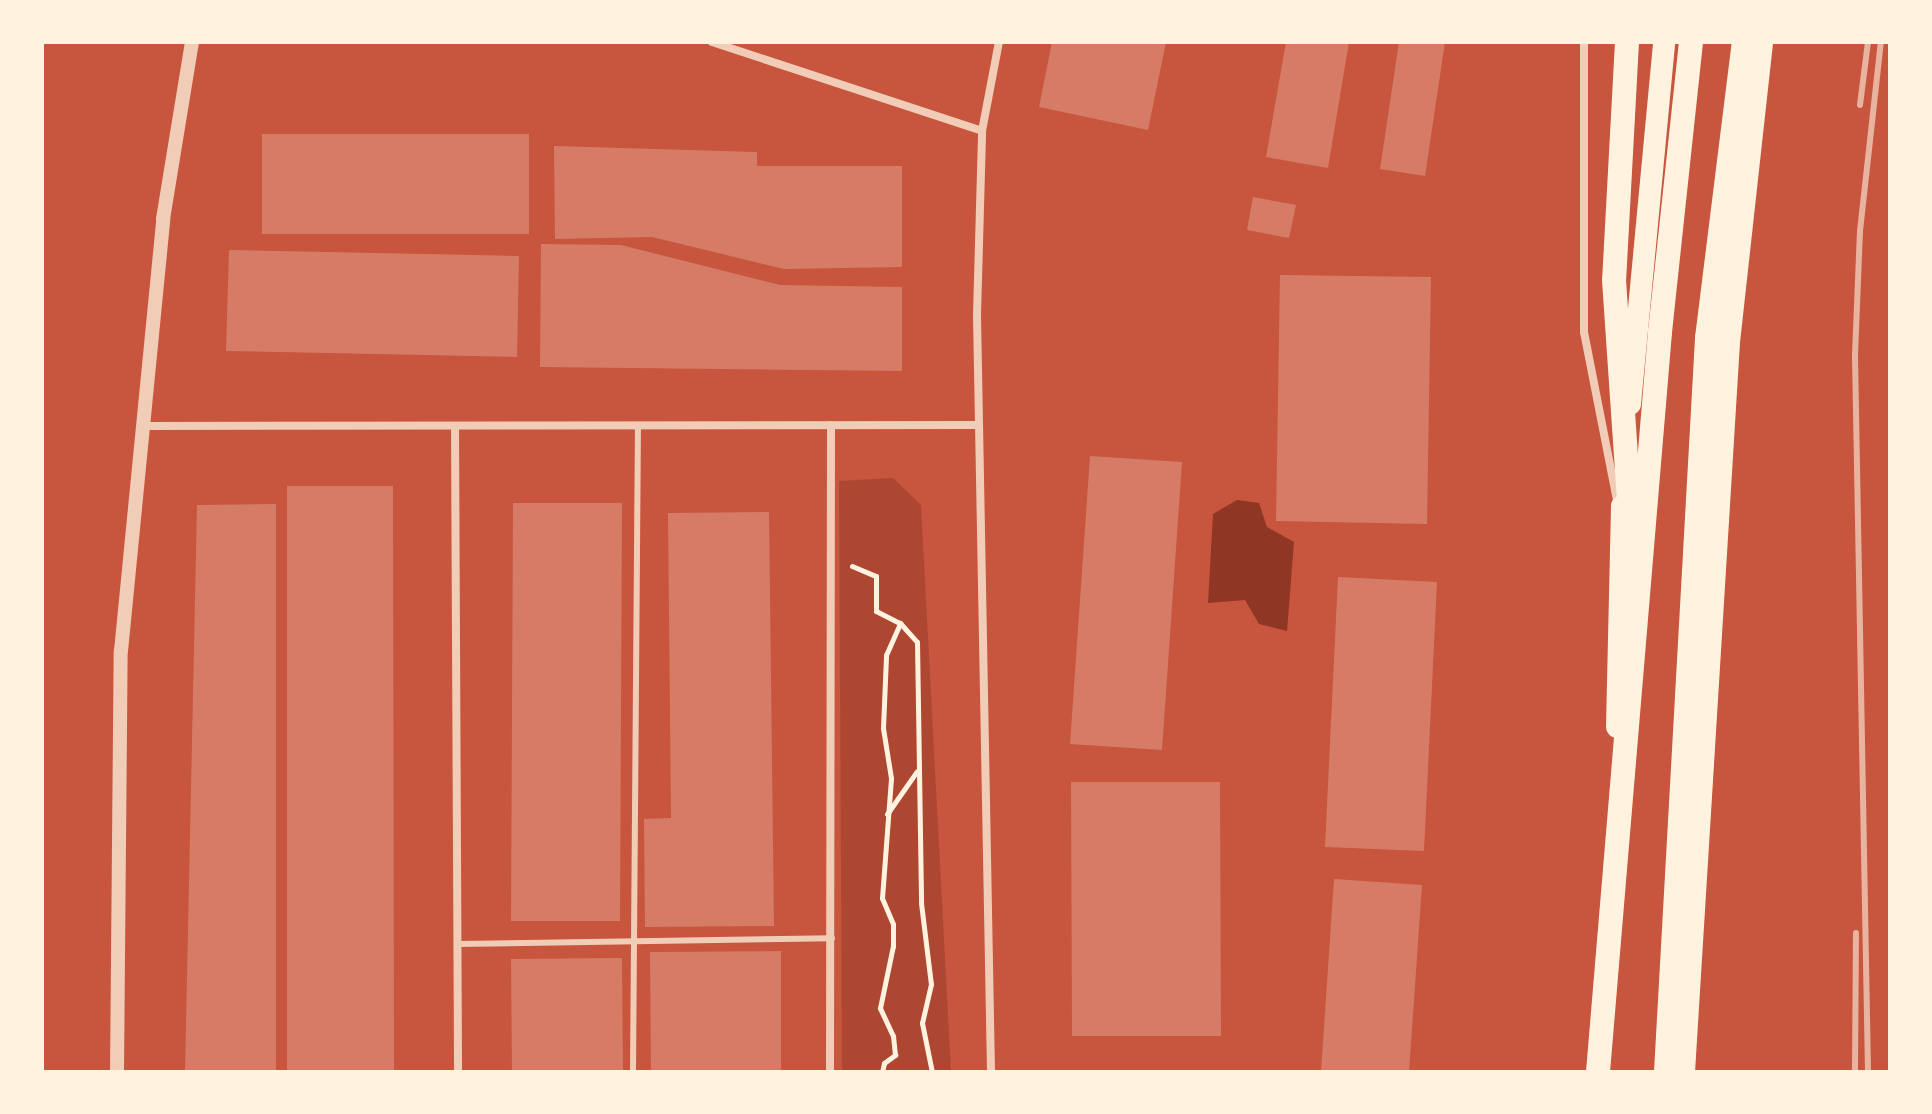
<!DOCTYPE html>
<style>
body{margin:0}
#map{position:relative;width:1932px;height:1114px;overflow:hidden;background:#c8553d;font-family:"Source Serif 4",serif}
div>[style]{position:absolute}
.green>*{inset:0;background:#ae4732}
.water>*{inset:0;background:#8f3625}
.building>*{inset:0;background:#d67c66}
.path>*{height:5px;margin:-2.5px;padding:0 2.5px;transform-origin:2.5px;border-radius:2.5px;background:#fff3e0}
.service>*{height:6px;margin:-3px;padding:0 3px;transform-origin:3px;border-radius:3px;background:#f1ccb7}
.minor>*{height:8px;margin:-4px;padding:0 4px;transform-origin:4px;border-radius:4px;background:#f1ccb7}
.tertiary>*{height:14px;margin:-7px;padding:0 7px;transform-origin:7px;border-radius:7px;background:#f1ccb7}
.trunk>*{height:22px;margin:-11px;padding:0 11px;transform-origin:11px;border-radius:11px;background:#fff3e0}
.motorway>*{height:24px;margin:-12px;padding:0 12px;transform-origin:12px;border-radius:12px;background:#fff3e0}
.rail>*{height:6px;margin:-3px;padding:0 3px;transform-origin:3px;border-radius:3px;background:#e9b49f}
span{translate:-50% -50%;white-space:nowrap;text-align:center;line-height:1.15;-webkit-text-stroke:7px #fff3e0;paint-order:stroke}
.frame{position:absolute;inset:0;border:44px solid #fff3e0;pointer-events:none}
</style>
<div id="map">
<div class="green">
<i style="clip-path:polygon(893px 478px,921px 505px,951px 1072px,842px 1072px,839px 481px)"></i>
</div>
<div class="water">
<i style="clip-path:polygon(1237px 500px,1259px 503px,1267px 527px,1294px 542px,1287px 631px,1259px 624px,1245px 600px,1208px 603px,1213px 514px)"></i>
</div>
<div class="building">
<i style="clip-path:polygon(1052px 42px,1166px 42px,1148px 130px,1039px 107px)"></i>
<i style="clip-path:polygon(1286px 42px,1349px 42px,1328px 168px,1266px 157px)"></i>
<i style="clip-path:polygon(1399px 42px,1445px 42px,1425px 176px,1380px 169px)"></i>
<i style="clip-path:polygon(262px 134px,529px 134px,529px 234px,262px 234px)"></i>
<i style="clip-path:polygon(554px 146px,757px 152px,757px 166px,902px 166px,902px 267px,784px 269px,652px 237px,555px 239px)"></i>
<i style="clip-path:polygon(1253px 197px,1296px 205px,1289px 238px,1247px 230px)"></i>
<i style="clip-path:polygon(541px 244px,621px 245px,780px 285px,902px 287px,902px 371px,540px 367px)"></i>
<i style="clip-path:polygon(229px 250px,519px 256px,517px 357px,226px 351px)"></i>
<i style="clip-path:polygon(1280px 275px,1431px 277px,1427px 524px,1276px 521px)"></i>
<i style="clip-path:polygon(1090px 456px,1182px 462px,1162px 750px,1070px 744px)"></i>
<i style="clip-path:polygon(287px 486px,393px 486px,394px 1072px,287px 1072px)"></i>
<i style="clip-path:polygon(513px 503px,622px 503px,620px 921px,511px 921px)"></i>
<i style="clip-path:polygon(276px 504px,276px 1072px,185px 1072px,197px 505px)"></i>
<i style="clip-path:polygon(769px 512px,774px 926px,645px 927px,644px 819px,671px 818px,668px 513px)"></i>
<i style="clip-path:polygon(1338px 577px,1437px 582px,1424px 851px,1325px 847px)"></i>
<i style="clip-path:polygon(1071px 782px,1220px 782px,1221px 1036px,1072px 1036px)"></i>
<i style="clip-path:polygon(1334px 879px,1422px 885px,1409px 1072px,1321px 1072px)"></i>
<i style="clip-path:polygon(781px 951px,781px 1072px,651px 1072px,650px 952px)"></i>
<i style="clip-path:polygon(622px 958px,623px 1072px,512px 1072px,511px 959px)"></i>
</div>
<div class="path">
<i style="left:852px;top:566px;width:26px;rotate:23deg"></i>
<i style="left:876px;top:576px;width:35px;rotate:90deg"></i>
<i style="left:876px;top:611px;width:27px;rotate:27deg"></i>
<i style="left:900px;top:623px;width:25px;rotate:48deg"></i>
<i style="left:917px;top:642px;width:261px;rotate:89.1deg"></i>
<i style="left:921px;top:903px;width:82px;rotate:83deg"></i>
<i style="left:931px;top:984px;width:40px;rotate:103deg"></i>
<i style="left:922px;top:1023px;width:50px;rotate:78.5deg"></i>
<i style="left:887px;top:814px;width:52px;rotate:-55.1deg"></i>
<i style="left:882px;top:1072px;width:9px;rotate:-77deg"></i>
<i style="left:884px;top:1063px;width:14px;rotate:-36deg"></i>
<i style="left:895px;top:1055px;width:19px;rotate:-96deg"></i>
<i style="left:893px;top:1036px;width:31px;rotate:-115deg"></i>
<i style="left:880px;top:1008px;width:63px;rotate:-78.2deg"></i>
<i style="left:893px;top:946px;width:22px;rotate:-90deg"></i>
<i style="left:893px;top:924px;width:28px;rotate:-113deg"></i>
<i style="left:882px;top:898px;width:120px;rotate:-85.7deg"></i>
<i style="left:891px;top:778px;width:51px;rotate:-99.1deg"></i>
<i style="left:883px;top:728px;width:73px;rotate:-87.6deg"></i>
<i style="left:886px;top:655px;width:35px;rotate:-66deg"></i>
</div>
<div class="service">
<i style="left:458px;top:944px;width:374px;rotate:-0.9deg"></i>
<i style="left:633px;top:1072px;width:647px;rotate:-89.56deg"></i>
</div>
<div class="minor">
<i style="left:712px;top:42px;width:284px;rotate:18.2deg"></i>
<i style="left:1584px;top:42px;width:290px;rotate:90deg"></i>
<i style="left:1584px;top:332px;width:176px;rotate:78.9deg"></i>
<i style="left:145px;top:426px;width:832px;rotate:-0.07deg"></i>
<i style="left:455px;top:426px;width:646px;rotate:89.73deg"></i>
<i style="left:830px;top:1072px;width:647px;rotate:-89.91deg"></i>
<i style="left:991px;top:1072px;width:757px;rotate:-91.06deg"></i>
<i style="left:977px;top:315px;width:184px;rotate:-88.4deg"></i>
<i style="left:982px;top:131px;width:91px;rotate:-79.2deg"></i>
</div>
<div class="tertiary">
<i style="left:117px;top:1072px;width:421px;rotate:-89.5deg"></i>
<i style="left:121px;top:651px;width:434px;rotate:-84.4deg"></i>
<i style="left:163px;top:219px;width:179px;rotate:-80.7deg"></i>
</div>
<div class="trunk">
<i style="left:1630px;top:404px;width:364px;rotate:-84.6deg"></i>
<i style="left:1617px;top:727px;width:221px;rotate:-88.7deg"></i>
<i style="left:1684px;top:1072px;width:731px;rotate:-86.47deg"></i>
<i style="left:1729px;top:342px;width:302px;rotate:-83.7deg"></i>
</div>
<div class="motorway">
<i style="left:1627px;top:42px;width:238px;rotate:93.1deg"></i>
<i style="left:1614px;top:280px;width:248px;rotate:86.1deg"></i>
<i style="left:1598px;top:1072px;width:743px;rotate:-85.21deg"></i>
<i style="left:1660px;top:332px;width:292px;rotate:-83.9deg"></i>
<i style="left:1666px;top:1072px;width:735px;rotate:-86.8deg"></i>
<i style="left:1707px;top:338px;width:298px;rotate:-82.9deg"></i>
</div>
<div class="rail">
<i style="left:1860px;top:105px;width:64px;rotate:-82.8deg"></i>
<i style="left:1855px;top:1072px;width:139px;rotate:-89.6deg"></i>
<i style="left:1868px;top:1072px;width:717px;rotate:-91.04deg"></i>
<i style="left:1855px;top:355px;width:124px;rotate:-87.7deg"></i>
<i style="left:1860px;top:231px;width:190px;rotate:-83.7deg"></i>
</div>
<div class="frame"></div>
</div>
